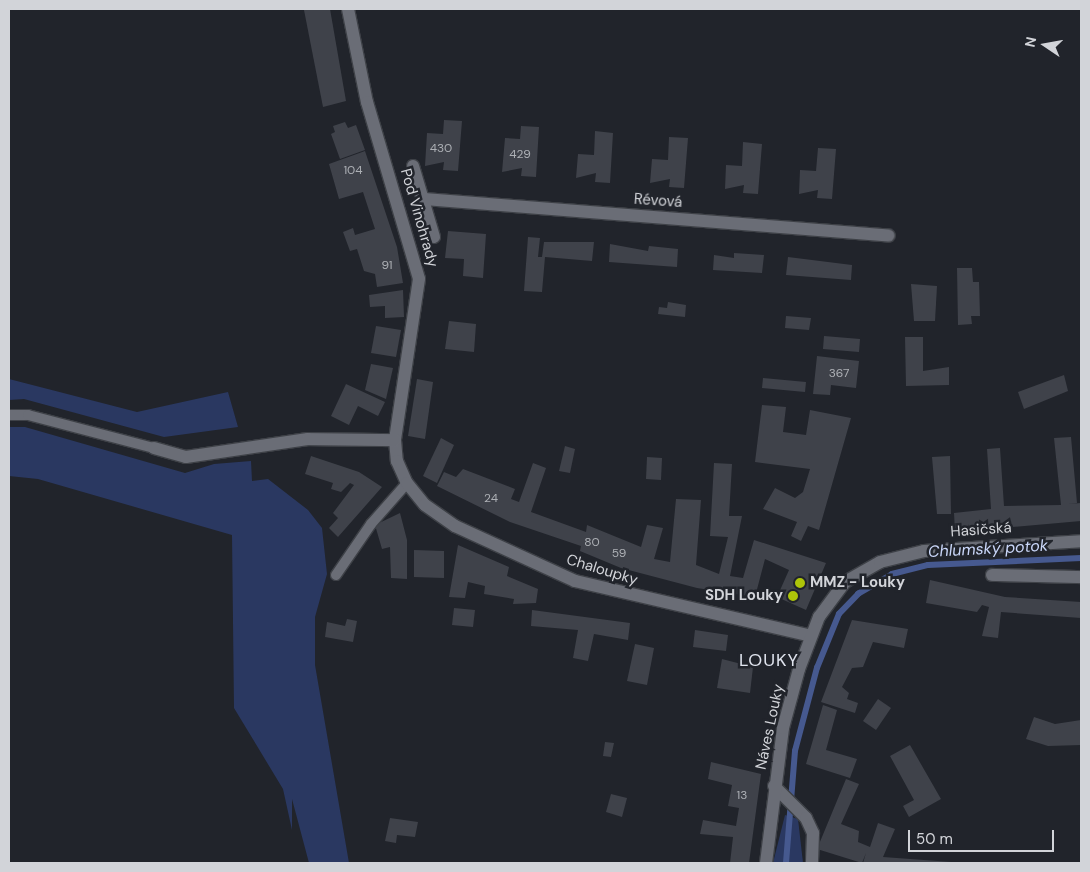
<!DOCTYPE html>
<meta charset="utf-8">
<style>
body{margin:0}
#map{position:relative;width:1090px;height:872px;overflow:hidden;background:#21242b;font-family:"DM Sans",sans-serif}
div>[style]{position:absolute}
.green>*{inset:0;background:#2a3861}
.stream>*{height:5.5px;margin:-2.75px;padding:0 2.75px;transform-origin:2.75px;border-radius:2.75px;background:#46598f}
.building>*{inset:0;background:#3f424a}
.roads{filter:drop-shadow(1px 0 #3e4147) drop-shadow(-1px 0 #3e4147) drop-shadow(0 1px #3e4147) drop-shadow(0 -1px #3e4147)}
.lane>*{height:10px;margin:-5px;padding:0 5px;transform-origin:5px;border-radius:5px;background:#6a6d76}
.street>*{height:12px;margin:-6px;padding:0 6px;transform-origin:6px;border-radius:6px;background:#6a6d76}
.dots>*{width:14px;height:14px;translate:-50% -50%;box-sizing:border-box;border:2px solid #21242b;border-radius:50%}
span{translate:-50% -50%;white-space:nowrap;text-align:center;line-height:1.15;-webkit-text-stroke:5px #21242b;paint-order:stroke}
.number-label{font-size:12px;color:#adb0b5}
.number-label span{-webkit-text-stroke-width:0}
.street-label{font-size:15px;color:#d2d4d9}
.poi-label{font-size:15px;color:#d2d4d9;font-weight:700}
.left{translate:0 -50%;text-align:left}
.right{translate:-100% -50%;text-align:right}
.water-label{font-size:16px;color:#cad7f9;font-style:italic}
.quarter-label{font-size:18px;color:#e0e4ee;letter-spacing:1px}
.frame{position:absolute;inset:0;border:10px solid #d2d4d9;pointer-events:none}
.north{position:absolute;left:1020px;top:20px;width:50px;height:50px;-webkit-text-stroke:4px #21242b;paint-order:stroke;rotate:282deg;font-size:14px;font-weight:700;line-height:20px;text-align:center;color:#d2d4d9}
.north::after{content:'';display:block;margin:auto;width:18px;height:22px;background:#d2d4d9;clip-path:polygon(50% 0,100% 100%,50% 72%,0 100%)}
.scale{position:absolute;left:908px;top:830px;width:146px;height:22px;box-sizing:border-box;border:2px solid #d2d4d9;border-top:0;padding-left:6px;font-size:15px;line-height:18px;white-space:nowrap;color:#d2d4d9;-webkit-text-stroke:4px #21242b;paint-order:stroke}
</style>
<div id="map">
<div class="green">
<i style="clip-path:polygon(9px 379px,137px 412px,228px 392px,238px 427px,164px 437px,24px 399px,9px 400px)"></i>
<i style="clip-path:polygon(9px 427px,25px 427px,185px 473px,214px 464px,251px 461px,252px 481px,268px 479px,308px 510px,322px 528px,327px 574px,315px 617px,315px 665px,349px 863px,309px 863px,292px 799px,292px 830px,283px 789px,234px 708px,232px 535px,38px 479px,9px 476px)"></i>
<i style="clip-path:polygon(785px 815px,798px 819px,803px 863px,773px 863px)"></i>
</div>
<div class="stream">
<i style="left:786px;top:863px;width:112px;rotate:-85.4deg"></i>
<i style="left:795px;top:751px;width:86px;rotate:-75.2deg"></i>
<i style="left:817px;top:668px;width:58px;rotate:-67.8deg"></i>
<i style="left:839px;top:614px;width:28px;rotate:-46deg"></i>
<i style="left:858px;top:594px;width:39px;rotate:-30deg"></i>
<i style="left:892px;top:574px;width:37px;rotate:-14deg"></i>
<i style="left:928px;top:565px;width:153px;rotate:-2.6deg"></i>
</div>
<div class="building">
<i style="clip-path:polygon(330px 9px,346px 101px,323px 107px,304px 10px)"></i>
<i style="clip-path:polygon(444px 120px,462px 121px,458px 171px,443px 170px,444px 162px,425px 166px,427px 133px,443px 134px)"></i>
<i style="clip-path:polygon(345px 122px,348px 128px,356px 125px,365px 150px,340px 159px,331px 134px,335px 132px,333px 126px)"></i>
<i style="clip-path:polygon(521px 126px,539px 127px,536px 177px,521px 176px,522px 168px,502px 172px,505px 138px,520px 139px)"></i>
<i style="clip-path:polygon(595px 131px,613px 133px,610px 183px,595px 182px,596px 173px,576px 178px,578px 154px,594px 155px)"></i>
<i style="clip-path:polygon(669px 137px,688px 138px,684px 188px,669px 187px,670px 179px,650px 183px,652px 159px,668px 160px)"></i>
<i style="clip-path:polygon(743px 142px,762px 144px,758px 194px,743px 193px,744px 185px,725px 189px,726px 165px,742px 166px)"></i>
<i style="clip-path:polygon(818px 148px,836px 149px,832px 199px,817px 198px,818px 190px,799px 194px,800px 170px,816px 171px)"></i>
<i style="clip-path:polygon(365px 151px,397px 247px,403px 283px,377px 287px,375px 274px,364px 271px,357px 249px,350px 251px,343px 232px,353px 228px,355px 235px,375px 229px,363px 192px,339px 199px,329px 164px)"></i>
<i style="clip-path:polygon(448px 231px,486px 234px,483px 278px,463px 276px,464px 259px,445px 258px)"></i>
<i style="clip-path:polygon(528px 237px,540px 238px,538px 257px,542px 257px,544px 242px,594px 242px,592px 261px,545px 257px,542px 292px,524px 291px)"></i>
<i style="clip-path:polygon(610px 244px,648px 251px,649px 246px,678px 249px,677px 267px,609px 262px)"></i>
<i style="clip-path:polygon(734px 253px,764px 255px,762px 273px,713px 270px,714px 255px,734px 258px)"></i>
<i style="clip-path:polygon(788px 257px,852px 265px,851px 280px,786px 275px)"></i>
<i style="clip-path:polygon(957px 268px,972px 268px,973px 282px,979px 282px,980px 316px,971px 316px,972px 324px,958px 325px)"></i>
<i style="clip-path:polygon(911px 284px,937px 286px,935px 321px,914px 321px)"></i>
<i style="clip-path:polygon(403px 290px,404px 317px,385px 318px,385px 306px,370px 307px,369px 295px)"></i>
<i style="clip-path:polygon(668px 302px,686px 305px,685px 317px,658px 314px,659px 307px,667px 308px)"></i>
<i style="clip-path:polygon(786px 316px,811px 318px,809px 330px,785px 328px)"></i>
<i style="clip-path:polygon(449px 321px,476px 324px,474px 352px,445px 349px)"></i>
<i style="clip-path:polygon(376px 326px,401px 330px,396px 357px,371px 353px)"></i>
<i style="clip-path:polygon(824px 336px,860px 339px,859px 352px,823px 349px)"></i>
<i style="clip-path:polygon(905px 337px,923px 337px,923px 371px,949px 367px,949px 385px,906px 386px)"></i>
<i style="clip-path:polygon(817px 356px,859px 361px,856px 388px,831px 385px,830px 395px,813px 394px)"></i>
<i style="clip-path:polygon(371px 364px,393px 368px,386px 399px,365px 390px)"></i>
<i style="clip-path:polygon(1064px 375px,1068px 391px,1024px 409px,1018px 392px)"></i>
<i style="clip-path:polygon(763px 378px,806px 382px,805px 392px,762px 388px)"></i>
<i style="clip-path:polygon(417px 379px,433px 382px,425px 439px,408px 436px)"></i>
<i style="clip-path:polygon(346px 384px,385px 402px,378px 416px,358px 406px,349px 425px,331px 416px)"></i>
<i style="clip-path:polygon(762px 405px,786px 407px,783px 432px,806px 435px,810px 410px,851px 418px,819px 530px,808px 526px,801px 541px,791px 536px,797px 522px,763px 509px,775px 488px,795px 498px,803px 492px,810px 469px,755px 462px)"></i>
<i style="clip-path:polygon(1071px 437px,1077px 503px,1068px 504px,1081px 503px,1081px 521px,955px 532px,954px 513px,991px 509px,987px 449px,1000px 448px,1004px 506px,1061px 505px,1054px 438px)"></i>
<i style="clip-path:polygon(441px 438px,454px 445px,437px 483px,423px 476px)"></i>
<i style="clip-path:polygon(565px 446px,575px 449px,570px 473px,559px 471px)"></i>
<i style="clip-path:polygon(311px 456px,359px 472px,382px 487px,338px 537px,329px 528px,338px 518px,333px 513px,354px 485px,350px 483px,341px 492px,331px 489px,333px 483px,305px 474px)"></i>
<i style="clip-path:polygon(950px 456px,951px 514px,937px 514px,932px 457px)"></i>
<i style="clip-path:polygon(647px 457px,662px 458px,661px 480px,646px 479px)"></i>
<i style="clip-path:polygon(533px 463px,546px 468px,531px 512px,586px 532px,587px 525px,641px 547px,647px 525px,663px 528px,654px 559px,670px 562px,676px 499px,701px 500px,696px 565px,719px 574px,728px 537px,710px 536px,714px 463px,732px 464px,729px 516px,742px 516px,730px 576px,743px 578px,754px 540px,826px 563px,806px 610px,777px 597px,789px 570px,765px 559px,755px 597px,697px 588px,621px 568px,580px 551px,581px 546px,510px 522px,437px 486px,444px 472px,456px 477px,463px 469px,515px 489px,511px 499px,519px 502px)"></i>
<i style="clip-path:polygon(400px 513px,407px 540px,407px 579px,391px 578px,390px 547px,382px 549px,375px 525px)"></i>
<i style="clip-path:polygon(458px 545px,509px 567px,507px 576px,538px 589px,536px 603px,513px 604px,514px 599px,484px 594px,485px 586px,468px 582px,465px 598px,449px 597px)"></i>
<i style="clip-path:polygon(414px 550px,444px 551px,444px 578px,414px 577px)"></i>
<i style="clip-path:polygon(930px 580px,1005px 597px,1081px 602px,1081px 618px,1001px 612px,998px 638px,982px 636px,989px 607px,982px 605px,977px 612px,926px 603px)"></i>
<i style="clip-path:polygon(454px 608px,475px 610px,473px 627px,452px 625px)"></i>
<i style="clip-path:polygon(532px 610px,630px 623px,628px 640px,594px 634px,588px 661px,573px 658px,578px 630px,531px 626px)"></i>
<i style="clip-path:polygon(347px 619px,357px 621px,353px 642px,325px 637px,327px 622px,345px 626px)"></i>
<i style="clip-path:polygon(852px 620px,908px 629px,904px 648px,873px 642px,863px 667px,852px 668px,842px 687px,849px 693px,847px 699px,858px 703px,855px 713px,821px 702px)"></i>
<i style="clip-path:polygon(695px 630px,728px 635px,726px 651px,693px 647px)"></i>
<i style="clip-path:polygon(635px 644px,654px 648px,647px 685px,627px 681px)"></i>
<i style="clip-path:polygon(722px 659px,753px 667px,750px 693px,717px 688px)"></i>
<i style="clip-path:polygon(878px 699px,891px 708px,876px 730px,863px 721px)"></i>
<i style="clip-path:polygon(823px 705px,837px 710px,826px 750px,857px 759px,850px 778px,806px 764px)"></i>
<i style="clip-path:polygon(1034px 717px,1055px 724px,1081px 720px,1081px 745px,1048px 746px,1026px 739px)"></i>
<i style="clip-path:polygon(605px 742px,614px 743px,611px 757px,603px 756px)"></i>
<i style="clip-path:polygon(910px 745px,941px 799px,909px 817px,903px 806px,914px 800px,890px 756px)"></i>
<i style="clip-path:polygon(711px 762px,761px 774px,749px 863px,730px 863px,733px 837px,700px 834px,703px 820px,736px 826px,739px 808px,728px 806px,732px 785px,708px 779px)"></i>
<i style="clip-path:polygon(846px 779px,859px 784px,841px 824px,859px 831px,858px 842px,870px 847px,878px 823px,895px 829px,883px 857px,965px 863px,863px 863px,866px 853px,862px 863px,817px 849px)"></i>
<i style="clip-path:polygon(611px 794px,627px 798px,622px 817px,606px 812px)"></i>
<i style="clip-path:polygon(390px 818px,418px 822px,415px 837px,397px 835px,396px 843px,385px 841px)"></i>
</div>
<div class="roads">
<div class="lane">
<i style="left:9px;top:415px;width:19px"></i>
<i style="left:28px;top:415px;width:130px;rotate:14.7deg"></i>
<i style="left:336px;top:575px;width:62px;rotate:-55.5deg"></i>
<i style="left:371px;top:524px;width:55px;rotate:-48.7deg"></i>
</div>
<div class="street">
<i style="left:348px;top:9px;width:95px;rotate:78.5deg"></i>
<i style="left:367px;top:102px;width:184px;rotate:73.6deg"></i>
<i style="left:419px;top:279px;width:163px;rotate:98.5deg"></i>
<i style="left:395px;top:440px;width:21px;rotate:85deg"></i>
<i style="left:397px;top:461px;width:24px;rotate:66deg"></i>
<i style="left:407px;top:483px;width:28px;rotate:51deg"></i>
<i style="left:425px;top:505px;width:37px;rotate:35deg"></i>
<i style="left:455px;top:526px;width:132px;rotate:24.6deg"></i>
<i style="left:575px;top:581px;width:242px;rotate:13.1deg"></i>
<i style="left:413px;top:166px;width:74px;rotate:73.5deg"></i>
<i style="left:424px;top:199px;width:466px;rotate:4.5deg"></i>
<i style="left:154px;top:448px;width:33px;rotate:16deg"></i>
<i style="left:186px;top:457px;width:123px;rotate:-8.4deg"></i>
<i style="left:308px;top:439px;width:87px;rotate:0.7deg"></i>
<i style="left:992px;top:575px;width:89px;rotate:1.3deg"></i>
<i style="left:774px;top:786px;width:45px;rotate:45deg"></i>
<i style="left:806px;top:818px;width:17px;rotate:65deg"></i>
<i style="left:813px;top:833px;width:30px;rotate:92deg"></i>
<i style="left:766px;top:863px;width:136px;rotate:-82.8deg"></i>
<i style="left:783px;top:728px;width:61px;rotate:-74.8deg"></i>
<i style="left:799px;top:669px;width:56px;rotate:-69deg"></i>
<i style="left:819px;top:617px;width:44px;rotate:-53.4deg"></i>
<i style="left:845px;top:582px;width:40px;rotate:-29.7deg"></i>
<i style="left:880px;top:562px;width:45px;rotate:-14deg"></i>
<i style="left:924px;top:551px;width:157px;rotate:-3.6deg"></i>
</div>
</div>
<div class="dots">
<i style="left:800px;top:583px;background:#aec509"></i>
<i style="left:793px;top:596px;background:#aec509"></i>
</div>
<div class="number-label">
<span style="left:441px;top:149px">430</span>
<span style="left:520px;top:155px">429</span>
<span style="left:353px;top:171px">104</span>
<span style="left:387px;top:266px">91</span>
<span style="left:839px;top:374px">367</span>
<span style="left:491px;top:499px">24</span>
<span style="left:592px;top:543px">80</span>
<span style="left:619px;top:554px">59</span>
<span style="left:742px;top:796px">13</span>
</div>
<div class="street-label">
<span style="left:658px;top:201px;rotate:4deg">Révová</span>
<span style="left:419px;top:218px;rotate:74deg">Pod Vinohrady</span>
<span style="left:981px;top:530px;rotate:-4deg">Hasičská</span>
<span style="left:602px;top:570px;rotate:17deg">Chaloupky</span>
<span style="left:770px;top:727px;rotate:-78deg">Náves Louky</span>
</div>
<div class="poi-label">
<span class="left" style="left:810px;top:583px">MMZ - Louky</span>
<span class="right" style="left:783px;top:596px">SDH Louky</span>
</div>
<div class="water-label">
<span style="left:988px;top:549px;rotate:-3deg">Chlumský potok</span>
</div>
<div class="quarter-label">
<span style="left:769px;top:660px">LOUKY</span>
</div>
<div class="frame"></div>
<div class="north">N</div>
<div class="scale">50 m</div>
</div>
